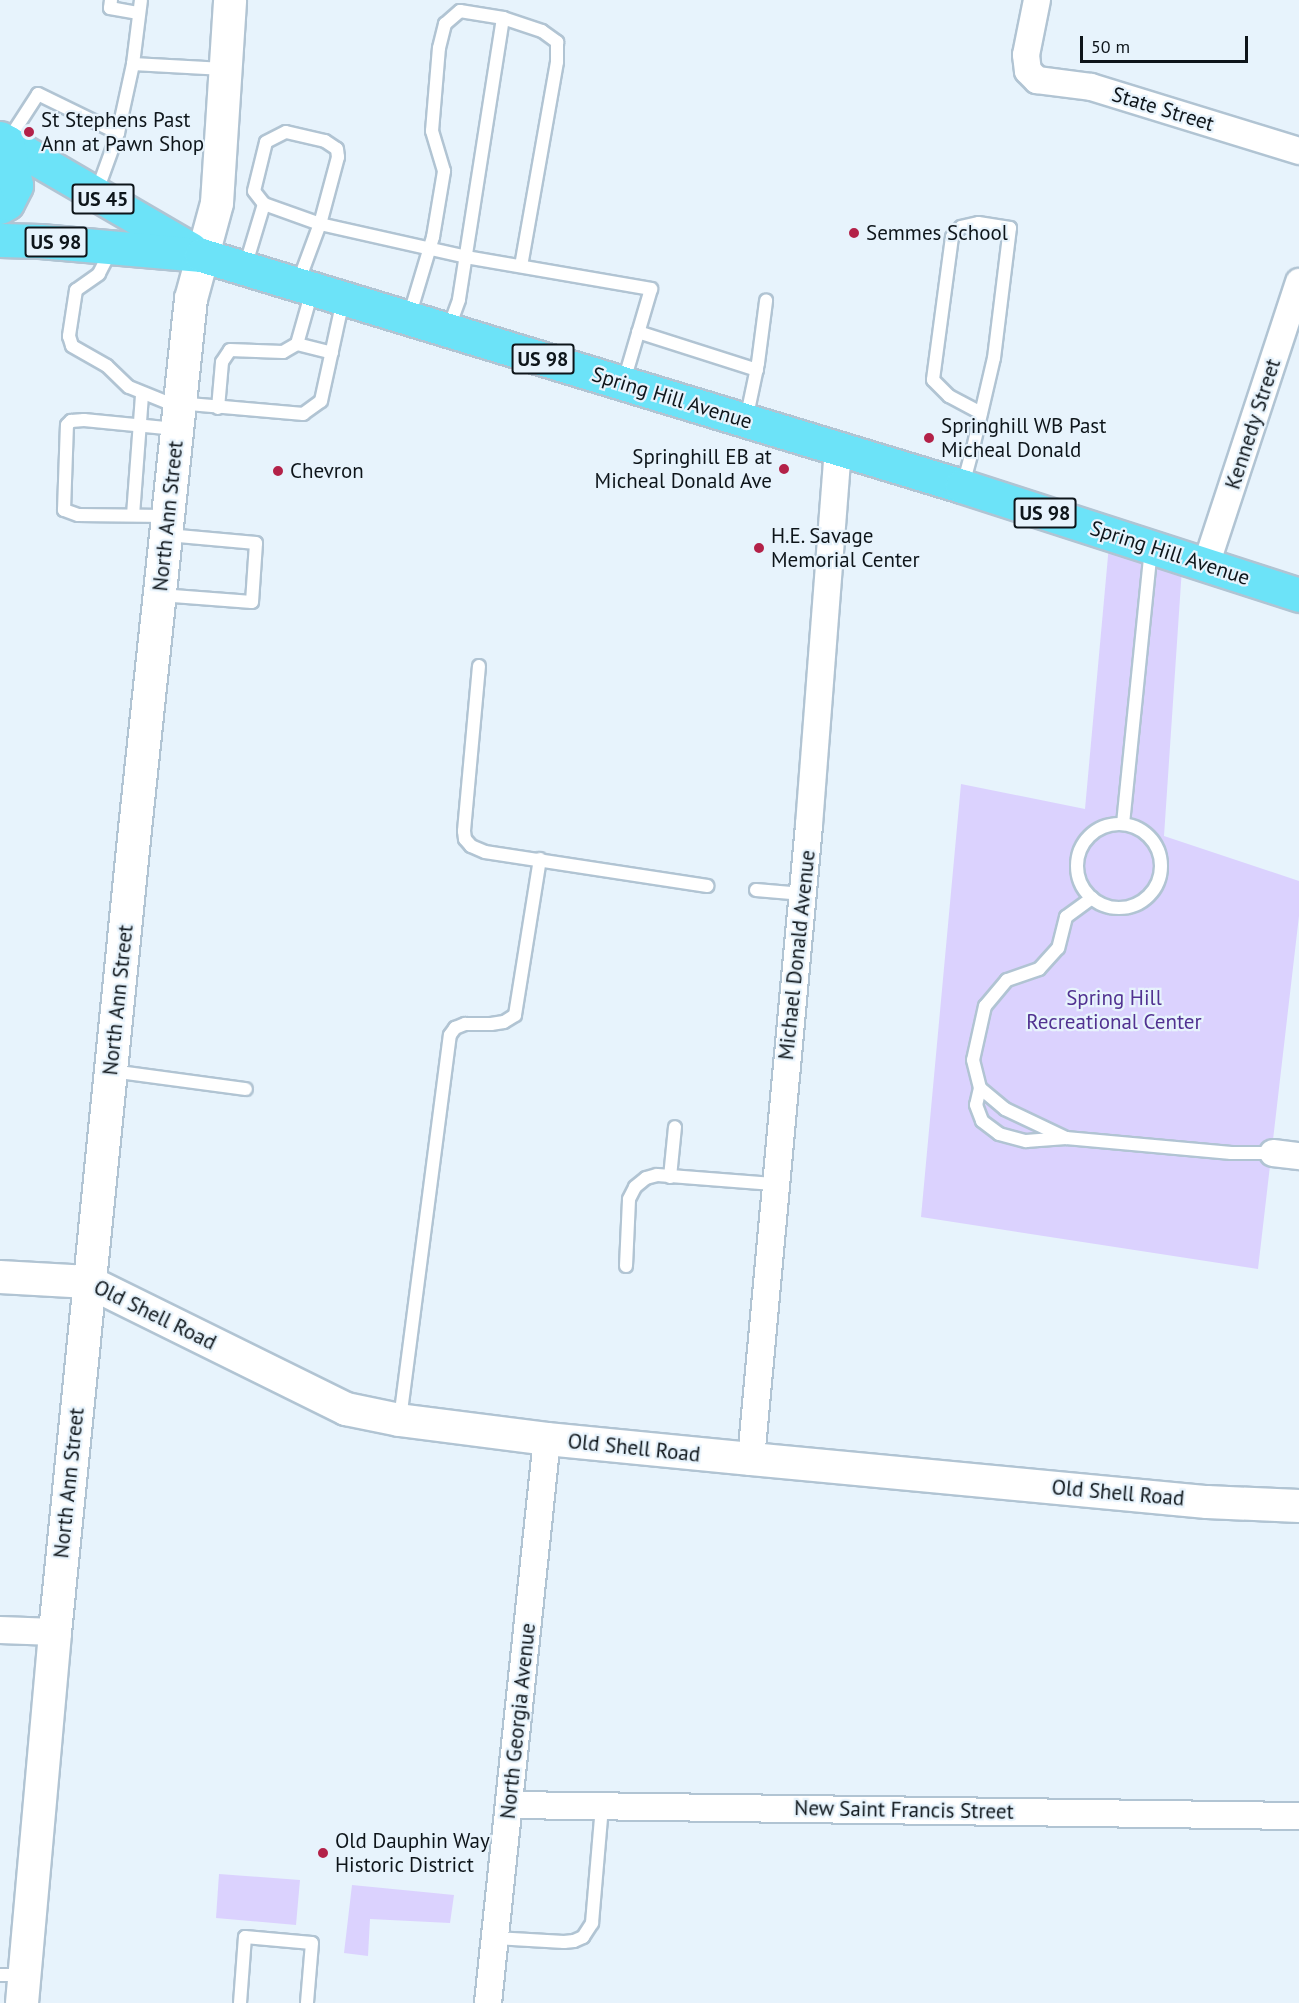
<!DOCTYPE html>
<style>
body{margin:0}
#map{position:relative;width:1299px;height:2003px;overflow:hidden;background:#e7f3fc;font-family:"PT Sans",sans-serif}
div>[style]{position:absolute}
.green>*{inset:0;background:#dbd2fe}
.roads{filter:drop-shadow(2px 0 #b1c4d3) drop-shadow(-2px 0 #b1c4d3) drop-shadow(0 2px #b1c4d3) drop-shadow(0 -2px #b1c4d3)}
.service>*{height:12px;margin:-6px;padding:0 6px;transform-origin:6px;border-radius:6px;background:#fff}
.service>.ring{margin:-6px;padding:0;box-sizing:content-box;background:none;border:12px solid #fff;border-radius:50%}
.minor>*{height:26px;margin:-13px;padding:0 13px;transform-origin:13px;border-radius:13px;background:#fff}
.tertiary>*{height:32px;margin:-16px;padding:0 16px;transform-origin:16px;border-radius:16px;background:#fff}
.primary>*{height:33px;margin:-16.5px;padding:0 16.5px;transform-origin:16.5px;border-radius:16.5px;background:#6ce3f8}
.dots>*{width:16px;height:16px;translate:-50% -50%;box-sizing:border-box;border:3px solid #e7f3fc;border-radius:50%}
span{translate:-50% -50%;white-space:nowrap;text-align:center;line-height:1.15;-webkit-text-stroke:4.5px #e7f3fc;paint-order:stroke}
.shield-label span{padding:2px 4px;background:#e7f3fc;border:2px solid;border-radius:4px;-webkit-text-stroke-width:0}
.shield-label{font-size:20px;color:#0e151a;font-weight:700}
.street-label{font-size:21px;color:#0e151a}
.poi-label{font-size:21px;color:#0e151a}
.left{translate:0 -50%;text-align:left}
.right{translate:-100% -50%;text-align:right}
.park-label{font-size:21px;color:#513291}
.scale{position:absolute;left:1080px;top:36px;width:168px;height:27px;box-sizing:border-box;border:3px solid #0e151a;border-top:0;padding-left:8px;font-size:18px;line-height:21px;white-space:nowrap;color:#0e151a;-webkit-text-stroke:4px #e7f3fc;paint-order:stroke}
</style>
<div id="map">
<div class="green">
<i style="clip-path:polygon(1109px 545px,1182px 568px,1164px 836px,1299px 881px,1299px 916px,1258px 1269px,921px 1217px,961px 784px,1085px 809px)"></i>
<i style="clip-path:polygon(219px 1874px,300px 1880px,296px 1925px,216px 1918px)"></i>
<i style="clip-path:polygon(352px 1885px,454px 1895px,450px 1923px,370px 1919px,368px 1956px,344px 1953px)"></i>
</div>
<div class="roads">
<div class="service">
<i style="left:111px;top:0;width:8px;rotate:97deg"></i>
<i style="left:110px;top:8px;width:29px;rotate:10deg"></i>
<i style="left:503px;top:18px;width:41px;rotate:18.4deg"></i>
<i style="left:542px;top:31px;width:19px;rotate:36deg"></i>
<i style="left:557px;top:42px;width:20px;rotate:90deg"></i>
<i style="left:557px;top:62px;width:207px;rotate:100deg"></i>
<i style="left:133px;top:64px;width:64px;rotate:-82.9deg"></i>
<i style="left:7px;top:142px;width:57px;rotate:-57.1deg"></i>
<i style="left:38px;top:94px;width:89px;rotate:26deg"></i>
<i style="left:118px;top:133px;width:71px;rotate:-77.7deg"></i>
<i style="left:133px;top:64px;width:91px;rotate:3.1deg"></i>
<i style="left:97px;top:191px;width:62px;rotate:-70.1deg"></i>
<i style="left:112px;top:248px;width:29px;rotate:117deg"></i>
<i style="left:99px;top:274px;width:28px;rotate:145deg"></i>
<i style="left:76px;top:290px;width:47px;rotate:98.7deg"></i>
<i style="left:69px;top:336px;width:10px;rotate:73deg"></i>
<i style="left:72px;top:346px;width:40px;rotate:29.7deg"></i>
<i style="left:107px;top:366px;width:30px;rotate:44deg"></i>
<i style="left:129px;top:387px;width:40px;rotate:22deg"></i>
<i style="left:166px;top:402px;width:138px;rotate:5deg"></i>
<i style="left:303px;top:414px;width:22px;rotate:-36deg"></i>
<i style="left:321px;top:401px;width:103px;rotate:-77.7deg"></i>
<i style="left:245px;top:267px;width:66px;rotate:-73.2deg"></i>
<i style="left:264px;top:204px;width:16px;rotate:-128deg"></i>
<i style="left:254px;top:191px;width:50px;rotate:-76.2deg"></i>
<i style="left:266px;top:142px;width:22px;rotate:-27deg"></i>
<i style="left:286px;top:132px;width:40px;rotate:13deg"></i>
<i style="left:325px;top:141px;width:14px;rotate:34deg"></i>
<i style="left:337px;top:149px;width:8px;rotate:83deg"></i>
<i style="left:338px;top:157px;width:69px;rotate:105deg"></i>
<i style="left:320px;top:224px;width:59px;rotate:-160.3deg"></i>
<i style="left:298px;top:283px;width:63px;rotate:-69.6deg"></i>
<i style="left:320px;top:224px;width:150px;rotate:12.7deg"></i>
<i style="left:466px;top:257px;width:188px;rotate:9.8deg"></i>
<i style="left:651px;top:289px;width:96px;rotate:106.4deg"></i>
<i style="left:409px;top:317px;width:84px;rotate:-73.3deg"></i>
<i style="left:433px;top:237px;width:67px;rotate:-80.5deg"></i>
<i style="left:444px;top:171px;width:42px;rotate:-106.7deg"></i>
<i style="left:432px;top:131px;width:83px;rotate:-85.2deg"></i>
<i style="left:439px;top:48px;width:25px;rotate:-76deg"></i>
<i style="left:445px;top:24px;width:20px;rotate:-41deg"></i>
<i style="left:460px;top:11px;width:44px;rotate:9.2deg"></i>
<i style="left:503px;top:18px;width:285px;rotate:98.9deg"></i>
<i style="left:459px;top:300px;width:32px;rotate:110deg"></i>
<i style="left:638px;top:332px;width:125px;rotate:17.7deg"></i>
<i style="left:297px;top:344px;width:36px;rotate:14deg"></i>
<i style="left:218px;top:408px;width:46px;rotate:-85deg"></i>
<i style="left:222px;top:362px;width:14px;rotate:-56deg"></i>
<i style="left:230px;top:350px;width:53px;rotate:2.2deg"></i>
<i style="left:283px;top:352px;width:16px;rotate:-30deg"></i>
<i style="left:297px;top:344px;width:55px;rotate:-74.2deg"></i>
<i style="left:746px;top:420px;width:58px;rotate:-78.1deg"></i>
<i style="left:758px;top:363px;width:63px;rotate:-82.6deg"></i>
<i style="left:963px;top:485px;width:38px;rotate:-75deg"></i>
<i style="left:973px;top:448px;width:92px;rotate:-76.9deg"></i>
<i style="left:994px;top:358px;width:131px;rotate:-83deg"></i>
<i style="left:1010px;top:228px;width:32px;rotate:-171deg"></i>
<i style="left:978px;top:223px;width:17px;rotate:167deg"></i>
<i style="left:961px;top:227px;width:13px;rotate:132deg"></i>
<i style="left:952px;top:237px;width:144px;rotate:97.6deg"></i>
<i style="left:933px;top:380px;width:23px;rotate:45deg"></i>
<i style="left:949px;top:396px;width:36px;rotate:28deg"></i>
<i style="left:133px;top:515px;width:120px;rotate:-85.7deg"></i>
<i style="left:166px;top:516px;width:88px;rotate:-179.3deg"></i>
<i style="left:78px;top:515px;width:15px;rotate:-160deg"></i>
<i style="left:64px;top:510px;width:85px;rotate:-88deg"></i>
<i style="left:67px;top:425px;width:6px;rotate:-45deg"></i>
<i style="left:71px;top:421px;width:13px;rotate:-4deg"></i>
<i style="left:84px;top:420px;width:92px;rotate:5.6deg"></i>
<i style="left:160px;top:595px;width:92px;rotate:4.4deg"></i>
<i style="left:252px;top:602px;width:59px;rotate:-86.1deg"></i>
<i style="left:256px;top:543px;width:89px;rotate:-174.9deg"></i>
<i style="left:479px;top:666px;width:166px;rotate:95.2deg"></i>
<i style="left:464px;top:831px;width:8px;rotate:83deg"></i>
<i style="left:465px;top:839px;width:9px;rotate:49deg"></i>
<i style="left:471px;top:846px;width:15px;rotate:23deg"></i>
<i style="left:485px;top:852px;width:225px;rotate:8.7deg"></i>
<i style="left:1123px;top:824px;width:277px;rotate:-84.2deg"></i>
<i class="ring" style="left:1077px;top:824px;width:72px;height:72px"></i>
<i style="left:756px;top:890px;width:47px;rotate:4.9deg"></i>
<i style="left:1092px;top:898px;width:32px;rotate:144deg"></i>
<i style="left:1066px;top:917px;width:32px;rotate:104deg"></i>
<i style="left:1058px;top:948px;width:28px;rotate:132deg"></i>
<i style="left:1039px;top:969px;width:34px;rotate:161deg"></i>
<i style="left:1007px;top:980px;width:34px;rotate:130deg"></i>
<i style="left:985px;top:1006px;width:55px;rotate:102.5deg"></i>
<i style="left:973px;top:1060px;width:29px;rotate:76deg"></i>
<i style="left:980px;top:1088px;width:33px;rotate:40deg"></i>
<i style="left:1005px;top:1109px;width:68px;rotate:25.4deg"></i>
<i style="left:1066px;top:1138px;width:166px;rotate:5.2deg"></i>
<i style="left:1231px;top:1153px;width:42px"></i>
<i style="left:112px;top:1071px;width:135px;rotate:7.7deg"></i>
<i style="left:980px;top:1088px;width:17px;rotate:103deg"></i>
<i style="left:976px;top:1105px;width:17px;rotate:69deg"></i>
<i style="left:982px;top:1121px;width:21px;rotate:37deg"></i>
<i style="left:999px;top:1134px;width:28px;rotate:15deg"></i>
<i style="left:1026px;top:1141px;width:40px;rotate:-4.3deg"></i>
<i style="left:670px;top:1177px;width:50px;rotate:-84.3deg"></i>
<i style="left:626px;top:1266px;width:67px;rotate:-87.4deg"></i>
<i style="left:629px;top:1199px;width:13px;rotate:-63deg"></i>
<i style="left:635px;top:1187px;width:14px;rotate:-39deg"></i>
<i style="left:646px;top:1178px;width:11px;rotate:-15deg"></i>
<i style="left:657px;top:1175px;width:117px;rotate:4.4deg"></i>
<i style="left:400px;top:1419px;width:387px;rotate:-82.6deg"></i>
<i style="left:450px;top:1035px;width:9px;rotate:-54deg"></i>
<i style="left:455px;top:1028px;width:11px;rotate:-22deg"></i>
<i style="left:465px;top:1024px;width:26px"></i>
<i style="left:491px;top:1024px;width:13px;rotate:-9deg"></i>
<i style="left:504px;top:1022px;width:13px;rotate:-32deg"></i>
<i style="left:515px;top:1015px;width:158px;rotate:-80.9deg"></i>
<i style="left:495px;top:1938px;width:69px;rotate:3.3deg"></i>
<i style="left:564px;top:1942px;width:10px;rotate:-6deg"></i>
<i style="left:574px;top:1941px;width:10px;rotate:-24deg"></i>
<i style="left:583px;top:1937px;width:17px;rotate:-57deg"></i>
<i style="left:592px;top:1923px;width:117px;rotate:-85.1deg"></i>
<i style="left:0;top:1975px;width:23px"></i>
<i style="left:240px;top:2003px;width:66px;rotate:-85.7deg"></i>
<i style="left:245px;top:1937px;width:67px;rotate:5.1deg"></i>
<i style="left:312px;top:1943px;width:60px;rotate:94.8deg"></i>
</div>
<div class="minor">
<i style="left:1037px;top:0;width:56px;rotate:101.3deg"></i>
<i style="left:1026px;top:55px;width:16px;rotate:83deg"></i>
<i style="left:1028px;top:71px;width:13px;rotate:45deg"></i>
<i style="left:1037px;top:80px;width:54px;rotate:7.4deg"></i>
<i style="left:1091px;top:87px;width:218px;rotate:17.1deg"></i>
<i style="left:1206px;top:565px;width:298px;rotate:-71.8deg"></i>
<i style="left:1273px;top:1153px;width:26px;rotate:7deg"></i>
<i style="left:751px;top:1459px;width:637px;rotate:-84.77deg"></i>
<i style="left:809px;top:825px;width:376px;rotate:-85.6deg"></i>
<i style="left:0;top:1630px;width:55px;rotate:2.1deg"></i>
<i style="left:510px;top:1805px;width:789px;rotate:0.8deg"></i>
<i style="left:488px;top:2003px;width:567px;rotate:-84.03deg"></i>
</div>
<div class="tertiary">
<i style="left:0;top:1277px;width:89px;rotate:3.2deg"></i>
<i style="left:89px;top:1282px;width:287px;rotate:26.3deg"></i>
<i style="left:346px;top:1409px;width:54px;rotate:11.7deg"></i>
<i style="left:399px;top:1420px;width:149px;rotate:7.3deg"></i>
<i style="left:547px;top:1439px;width:205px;rotate:5.6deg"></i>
<i style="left:751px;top:1459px;width:458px;rotate:5.4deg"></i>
<i style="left:1207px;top:1502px;width:92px;rotate:2.5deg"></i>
<i style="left:22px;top:2003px;width:372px;rotate:-84.9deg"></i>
<i style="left:55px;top:1632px;width:807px;rotate:-84.31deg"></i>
<i style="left:135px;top:829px;width:533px;rotate:-83.97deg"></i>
<i style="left:191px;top:299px;width:99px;rotate:-74.8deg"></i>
<i style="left:217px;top:203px;width:203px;rotate:-86.3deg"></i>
</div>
<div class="primary">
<i style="left:0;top:138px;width:221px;rotate:30.2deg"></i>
<i style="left:0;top:207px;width:8px;rotate:-30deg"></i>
<i style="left:7px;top:203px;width:20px;rotate:-63deg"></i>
<i style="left:16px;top:185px;width:44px;rotate:-101.8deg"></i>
<i style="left:0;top:240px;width:40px;rotate:1.4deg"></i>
<i style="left:40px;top:241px;width:162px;rotate:5deg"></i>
<i style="left:201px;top:255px;width:795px;rotate:16.89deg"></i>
<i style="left:962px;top:486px;width:354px;rotate:17.9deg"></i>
</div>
</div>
<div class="dots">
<i style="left:29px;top:132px;background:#b32148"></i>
<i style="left:854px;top:233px;background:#b32148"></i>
<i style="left:929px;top:438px;background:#b32148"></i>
<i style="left:784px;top:469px;background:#b32148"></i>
<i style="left:278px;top:471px;background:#b32148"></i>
<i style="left:759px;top:548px;background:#b32148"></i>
<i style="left:323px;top:1853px;background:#b32148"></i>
</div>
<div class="shield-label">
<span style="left:103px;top:199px">US 45</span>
<span style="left:56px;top:242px">US 98</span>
<span style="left:543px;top:359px">US 98</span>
<span style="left:1045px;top:513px">US 98</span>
</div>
<div class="street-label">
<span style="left:1163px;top:109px;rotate:17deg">State Street</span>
<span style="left:672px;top:398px;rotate:17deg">Spring Hill Avenue</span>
<span style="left:1253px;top:424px;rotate:-72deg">Kennedy Street</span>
<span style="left:168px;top:516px;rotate:-84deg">North Ann Street</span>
<span style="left:1170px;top:553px;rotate:18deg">Spring Hill Avenue</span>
<span style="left:797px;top:955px;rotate:-84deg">Michael Donald Avenue</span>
<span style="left:118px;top:1000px;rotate:-84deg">North Ann Street</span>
<span style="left:155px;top:1315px;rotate:26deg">Old Shell Road</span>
<span style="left:634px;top:1448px;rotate:6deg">Old Shell Road</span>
<span style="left:69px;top:1483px;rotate:-84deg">North Ann Street</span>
<span style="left:1118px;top:1493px;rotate:5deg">Old Shell Road</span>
<span style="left:518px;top:1721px;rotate:-84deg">North Georgia Avenue</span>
<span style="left:904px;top:1810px;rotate:1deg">New Saint Francis Street</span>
</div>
<div class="poi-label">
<span class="left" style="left:41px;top:132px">St Stephens Past<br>Ann at Pawn Shop</span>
<span class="left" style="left:866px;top:233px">Semmes School</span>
<span class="left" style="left:941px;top:438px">Springhill WB Past<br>Micheal Donald</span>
<span class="right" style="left:772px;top:469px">Springhill EB at<br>Micheal Donald Ave</span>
<span class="left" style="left:290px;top:471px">Chevron</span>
<span class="left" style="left:771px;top:548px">H.E. Savage<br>Memorial Center</span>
<span class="left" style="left:335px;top:1853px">Old Dauphin Way<br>Historic District</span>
</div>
<div class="park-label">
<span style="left:1114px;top:1010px">Spring Hill<br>Recreational Center</span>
</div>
<div class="scale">50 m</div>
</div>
